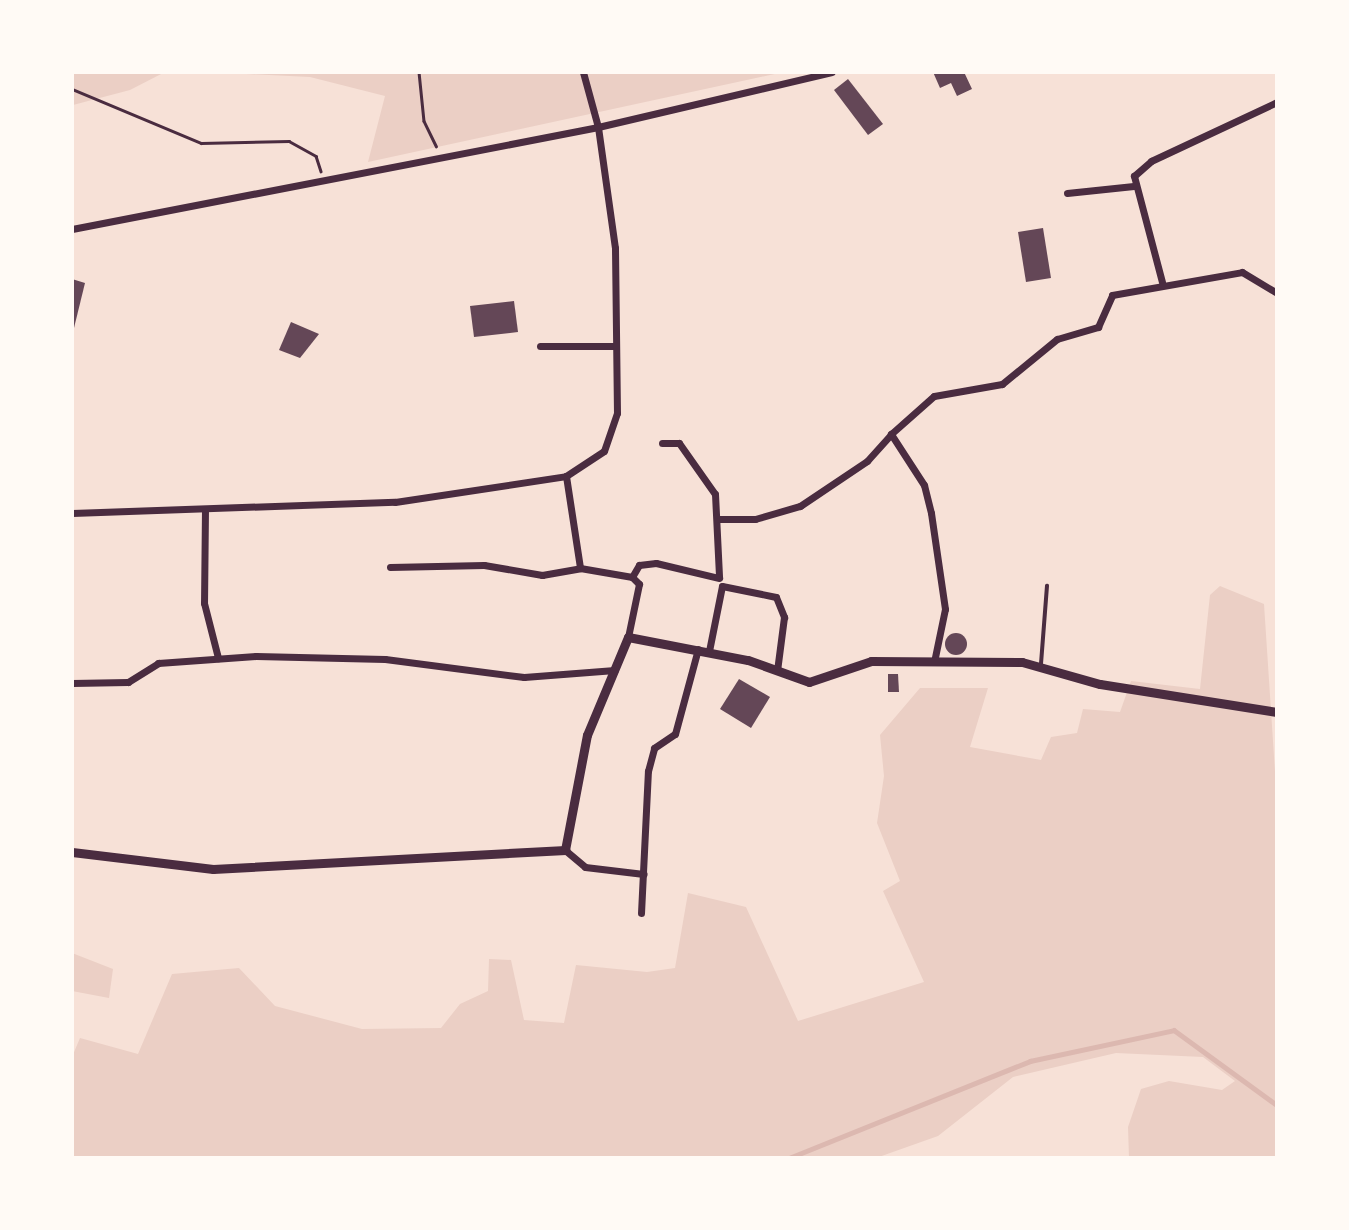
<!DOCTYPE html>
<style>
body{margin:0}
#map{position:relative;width:1349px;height:1230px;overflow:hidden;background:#f7e1d7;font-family:Commissioner,sans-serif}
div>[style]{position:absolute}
.green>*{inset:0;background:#ebcfc5}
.stream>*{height:4.5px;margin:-2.25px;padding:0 2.25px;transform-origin:2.25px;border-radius:2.25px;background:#dcb8b0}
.building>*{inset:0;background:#644757}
.round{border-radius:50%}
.path>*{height:2.5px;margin:-1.25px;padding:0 1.25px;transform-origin:1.25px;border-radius:1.25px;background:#4a2c40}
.service>*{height:3.5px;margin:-1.75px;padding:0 1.75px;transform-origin:1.75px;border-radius:1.75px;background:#4a2c40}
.minor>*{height:7px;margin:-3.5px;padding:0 3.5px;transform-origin:3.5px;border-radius:3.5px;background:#4a2c40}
.tertiary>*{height:9px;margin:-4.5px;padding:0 4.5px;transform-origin:4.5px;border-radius:4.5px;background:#4a2c40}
span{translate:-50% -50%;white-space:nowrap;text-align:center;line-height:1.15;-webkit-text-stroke:5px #fffaf5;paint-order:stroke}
.frame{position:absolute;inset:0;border:74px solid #fffaf5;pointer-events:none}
</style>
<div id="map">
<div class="green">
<i style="clip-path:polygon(72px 72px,165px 72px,130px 90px,73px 105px)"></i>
<i style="clip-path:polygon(206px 72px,784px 72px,368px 162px,385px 96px,310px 77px)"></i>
<i style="clip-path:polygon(1220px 586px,1264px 604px,1277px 802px,1277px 1158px,1129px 1158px,1128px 1127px,1141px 1089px,1169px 1081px,1222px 1090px,1235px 1081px,1203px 1057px,1116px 1053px,1013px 1077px,938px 1136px,876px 1158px,72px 1158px,72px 1057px,80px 1038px,138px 1054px,172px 974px,239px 968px,275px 1006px,362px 1029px,441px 1028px,460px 1004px,488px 991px,489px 959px,511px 960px,524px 1020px,564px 1023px,576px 965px,647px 972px,675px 968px,688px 893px,746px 907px,798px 1021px,924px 982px,883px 891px,900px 881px,877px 823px,884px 776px,880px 735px,920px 688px,988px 688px,970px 747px,1041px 760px,1051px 737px,1077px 733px,1083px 709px,1120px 712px,1131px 681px,1200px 689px,1210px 595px)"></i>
<i style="clip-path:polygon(72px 953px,113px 969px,109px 998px,72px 991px)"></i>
</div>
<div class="stream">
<i style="left:789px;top:1158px;width:260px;rotate:-21.9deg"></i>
<i style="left:1030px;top:1061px;width:147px;rotate:-12.1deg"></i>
<i style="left:1174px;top:1030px;width:127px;rotate:36.1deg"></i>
</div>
<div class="building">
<i style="clip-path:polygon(933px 72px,964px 72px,972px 89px,957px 96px,951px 83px,940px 88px)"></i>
<i style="clip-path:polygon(848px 79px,883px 124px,868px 135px,834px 90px)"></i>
<i style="clip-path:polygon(1043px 228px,1051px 278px,1026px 282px,1018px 232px)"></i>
<i style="clip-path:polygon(72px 279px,85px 283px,73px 332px,72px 332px)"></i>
<i style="clip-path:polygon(514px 301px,518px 332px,474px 337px,470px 306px)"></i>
<i style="clip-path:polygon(291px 322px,319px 334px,300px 358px,279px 350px)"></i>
<i class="round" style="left:945px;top:633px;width:22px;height:22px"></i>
<i style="clip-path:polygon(888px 674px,898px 674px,899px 692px,888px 692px)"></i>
<i style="clip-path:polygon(739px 679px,770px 697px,751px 728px,720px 709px)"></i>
</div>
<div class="path">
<i style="left:419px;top:72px;width:49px;rotate:84.2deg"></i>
<i style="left:424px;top:121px;width:28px;rotate:64deg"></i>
<i style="left:72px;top:89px;width:140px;rotate:22.7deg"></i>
<i style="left:201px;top:143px;width:88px;rotate:-1.3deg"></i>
<i style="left:289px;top:141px;width:31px;rotate:29deg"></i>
<i style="left:316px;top:156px;width:16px;rotate:72deg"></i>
</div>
<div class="service">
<i style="left:1041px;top:664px;width:78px;rotate:-85.6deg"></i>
</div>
<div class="minor">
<i style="left:1067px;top:193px;width:67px;rotate:-6deg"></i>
<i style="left:72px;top:229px;width:536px;rotate:-10.97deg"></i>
<i style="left:598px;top:127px;width:57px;rotate:-105.3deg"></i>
<i style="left:1162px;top:282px;width:110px;rotate:-104.8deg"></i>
<i style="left:1134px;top:176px;width:23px;rotate:-41deg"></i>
<i style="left:1151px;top:161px;width:139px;rotate:-25.1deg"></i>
<i style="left:540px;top:346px;width:74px"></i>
<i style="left:662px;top:443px;width:17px"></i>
<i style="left:679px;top:443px;width:62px;rotate:54.8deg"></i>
<i style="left:715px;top:494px;width:83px;rotate:87.2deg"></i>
<i style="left:566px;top:476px;width:45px;rotate:-33.3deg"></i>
<i style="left:604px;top:451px;width:40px;rotate:-71.1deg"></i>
<i style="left:617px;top:413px;width:165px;rotate:-90.7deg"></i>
<i style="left:615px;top:248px;width:122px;rotate:-98deg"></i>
<i style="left:598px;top:127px;width:240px;rotate:-13.2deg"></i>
<i style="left:205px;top:509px;width:94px;rotate:90.6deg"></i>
<i style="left:204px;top:603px;width:57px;rotate:75.7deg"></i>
<i style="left:72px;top:513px;width:323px;rotate:-2deg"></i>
<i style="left:395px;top:502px;width:173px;rotate:-8.6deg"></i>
<i style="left:566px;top:476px;width:93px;rotate:81.3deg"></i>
<i style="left:580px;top:568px;width:53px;rotate:9.8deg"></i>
<i style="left:632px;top:577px;width:10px;rotate:45deg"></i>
<i style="left:639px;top:584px;width:54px;rotate:101.7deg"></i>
<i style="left:720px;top:519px;width:35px"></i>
<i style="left:755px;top:519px;width:47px;rotate:-16.1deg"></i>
<i style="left:800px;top:506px;width:81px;rotate:-33.9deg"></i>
<i style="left:867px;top:461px;width:36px;rotate:-48deg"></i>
<i style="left:390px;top:567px;width:94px;rotate:-1.2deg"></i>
<i style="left:484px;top:565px;width:59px;rotate:9.8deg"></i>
<i style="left:542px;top:575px;width:39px;rotate:-10deg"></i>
<i style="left:632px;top:577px;width:14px;rotate:-60deg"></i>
<i style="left:639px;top:565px;width:17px;rotate:-7deg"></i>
<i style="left:656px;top:563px;width:65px;rotate:13.4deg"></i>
<i style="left:709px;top:651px;width:66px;rotate:-78.7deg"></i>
<i style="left:722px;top:586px;width:55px;rotate:11.5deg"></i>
<i style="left:776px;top:597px;width:22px;rotate:68deg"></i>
<i style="left:784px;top:617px;width:54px;rotate:97.4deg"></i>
<i style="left:934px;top:662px;width:54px;rotate:-78.3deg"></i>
<i style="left:945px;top:609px;width:97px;rotate:-98.3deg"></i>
<i style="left:931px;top:513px;width:29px;rotate:-104deg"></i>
<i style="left:924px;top:485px;width:61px;rotate:-122.9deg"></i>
<i style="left:891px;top:434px;width:57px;rotate:-41.5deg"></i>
<i style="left:934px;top:396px;width:69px;rotate:-10deg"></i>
<i style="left:1002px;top:384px;width:71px;rotate:-39.3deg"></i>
<i style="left:1057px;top:339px;width:43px;rotate:-16.3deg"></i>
<i style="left:1098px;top:327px;width:35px;rotate:-66deg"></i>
<i style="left:1112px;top:295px;width:132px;rotate:-10deg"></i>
<i style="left:1242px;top:272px;width:41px;rotate:31deg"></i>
<i style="left:72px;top:683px;width:56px;rotate:-1deg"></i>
<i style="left:128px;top:682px;width:36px;rotate:-32deg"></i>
<i style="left:158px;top:663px;width:98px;rotate:-4.1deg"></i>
<i style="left:256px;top:656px;width:129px;rotate:1.3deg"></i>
<i style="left:385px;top:659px;width:140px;rotate:7.4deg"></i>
<i style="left:524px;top:677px;width:91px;rotate:-4.4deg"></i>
<i style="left:565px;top:850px;width:26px;rotate:40deg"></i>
<i style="left:585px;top:867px;width:59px;rotate:6.8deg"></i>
<i style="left:641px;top:913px;width:142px;rotate:-87.2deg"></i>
<i style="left:648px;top:771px;width:24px;rotate:-75deg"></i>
<i style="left:654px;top:748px;width:25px;rotate:-34deg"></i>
<i style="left:675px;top:734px;width:88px;rotate:-74.9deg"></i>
</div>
<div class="tertiary">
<i style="left:72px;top:852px;width:142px;rotate:6.9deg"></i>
<i style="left:213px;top:869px;width:353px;rotate:-3.1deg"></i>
<i style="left:565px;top:850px;width:117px;rotate:-79.2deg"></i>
<i style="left:587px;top:735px;width:106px;rotate:-67.3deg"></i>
<i style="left:628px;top:637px;width:122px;rotate:10.9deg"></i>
<i style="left:748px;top:660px;width:65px;rotate:19.8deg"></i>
<i style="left:809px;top:682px;width:65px;rotate:-18.7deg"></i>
<i style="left:871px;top:661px;width:151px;rotate:0.4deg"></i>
<i style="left:1022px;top:662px;width:81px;rotate:15.8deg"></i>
<i style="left:1100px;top:684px;width:179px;rotate:9deg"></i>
</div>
<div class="frame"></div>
</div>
